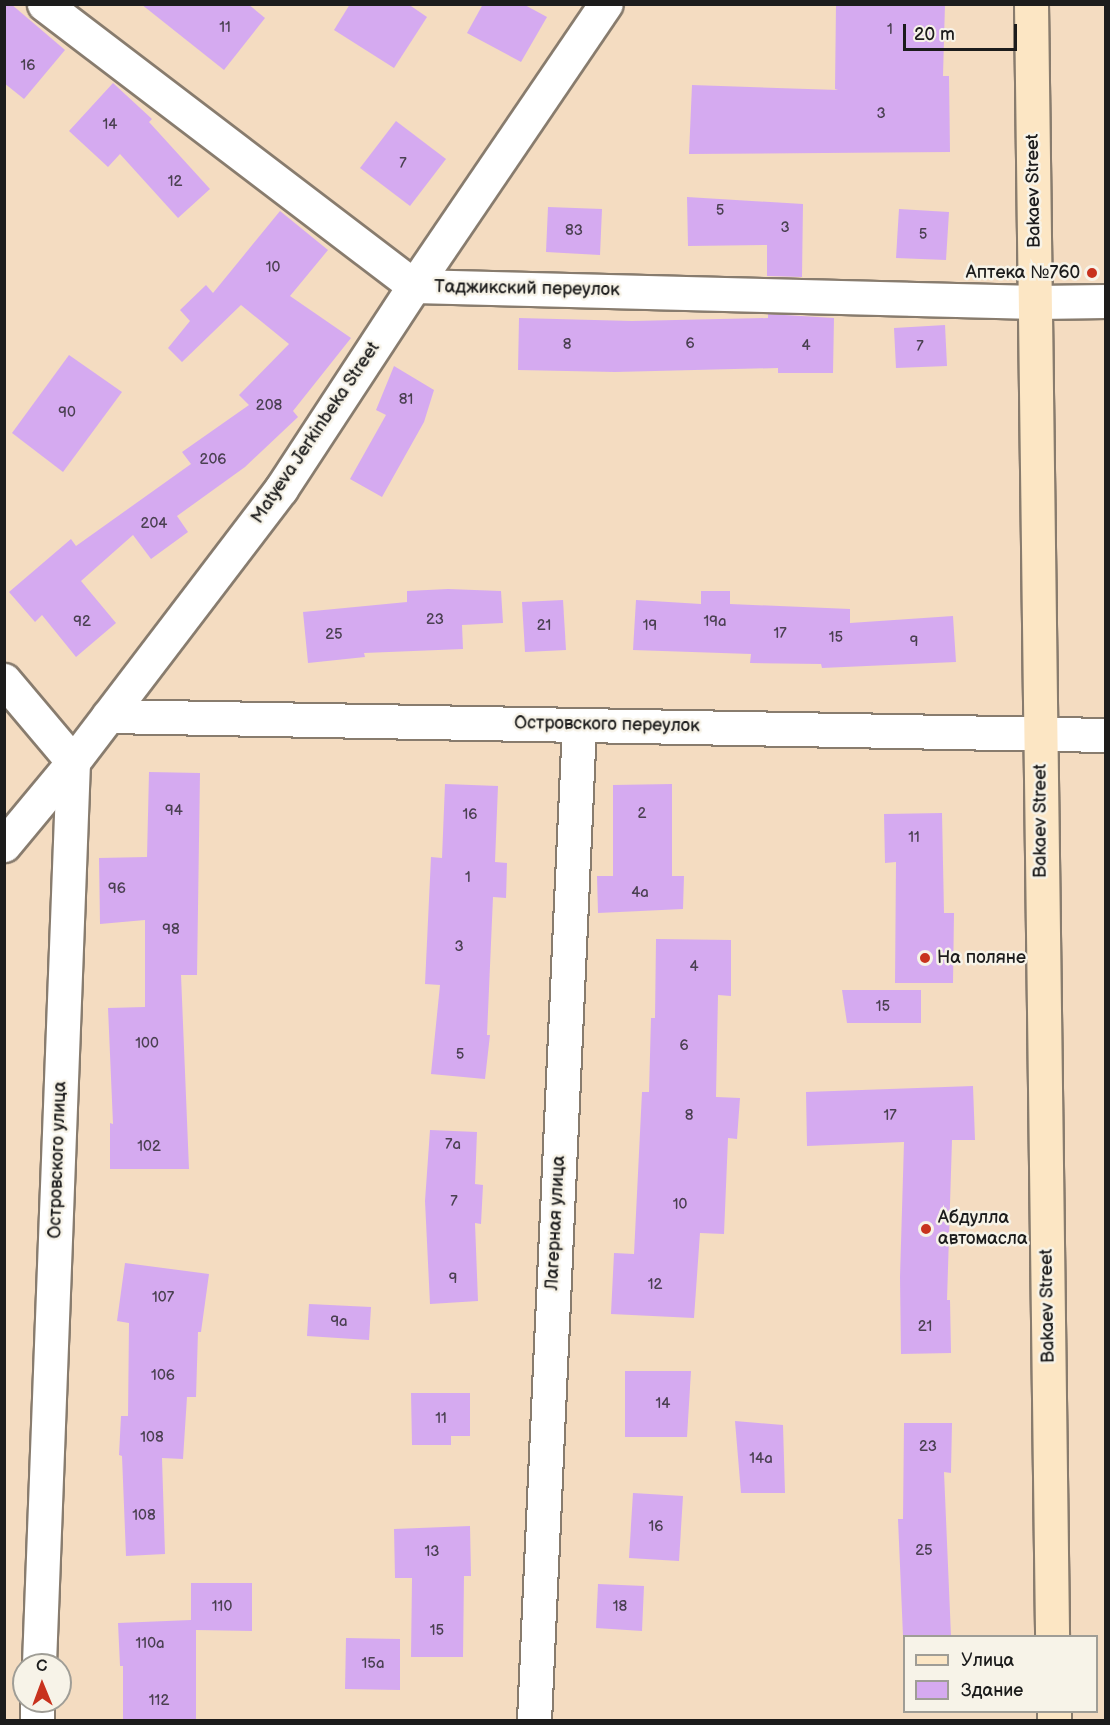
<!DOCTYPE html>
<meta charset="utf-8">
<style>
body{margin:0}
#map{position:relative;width:1110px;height:1725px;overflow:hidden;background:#f4dcc1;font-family:"Balsamiq Sans",sans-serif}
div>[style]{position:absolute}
.building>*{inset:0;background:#d5aaf0}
.roads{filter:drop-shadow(2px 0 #887c6e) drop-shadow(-2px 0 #887c6e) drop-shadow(0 2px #887c6e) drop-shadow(0 -2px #887c6e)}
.street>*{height:33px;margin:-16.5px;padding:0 16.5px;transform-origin:16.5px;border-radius:16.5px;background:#fff}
.secondary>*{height:33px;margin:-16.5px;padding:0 16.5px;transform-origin:16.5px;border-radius:16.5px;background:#fce6c4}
.dots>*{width:16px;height:16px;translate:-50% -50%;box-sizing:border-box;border:3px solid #f7f3e8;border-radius:50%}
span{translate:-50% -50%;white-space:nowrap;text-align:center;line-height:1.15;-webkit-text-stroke:5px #f7f3e8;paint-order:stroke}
.number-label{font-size:15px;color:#4a4051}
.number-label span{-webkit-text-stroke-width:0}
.street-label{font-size:18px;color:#1c1c1c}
.poi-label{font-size:18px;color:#1c1c1c}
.right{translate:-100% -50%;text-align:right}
.left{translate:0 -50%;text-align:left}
.frame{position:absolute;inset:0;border:6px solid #1c1c1c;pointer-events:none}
.legend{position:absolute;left:903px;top:1635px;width:195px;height:78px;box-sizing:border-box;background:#f7f3e8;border:2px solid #9f9d96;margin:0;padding:8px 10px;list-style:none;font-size:18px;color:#1c1c1c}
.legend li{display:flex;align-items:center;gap:12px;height:30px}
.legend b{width:30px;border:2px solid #9f9d96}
.north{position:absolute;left:12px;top:1653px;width:60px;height:60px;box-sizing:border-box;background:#f7f3e8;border:2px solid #9f9d96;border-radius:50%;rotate:359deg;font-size:16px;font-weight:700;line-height:24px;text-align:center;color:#1c1c1c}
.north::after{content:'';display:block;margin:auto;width:21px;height:27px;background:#c8321e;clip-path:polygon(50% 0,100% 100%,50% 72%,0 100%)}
.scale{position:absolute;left:903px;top:24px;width:114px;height:27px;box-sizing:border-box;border:3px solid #1c1c1c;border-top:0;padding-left:8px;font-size:18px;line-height:21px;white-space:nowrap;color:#1c1c1c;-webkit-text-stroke:4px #f7f3e8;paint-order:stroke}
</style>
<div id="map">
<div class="building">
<i style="clip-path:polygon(4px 4px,11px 4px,65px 50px,24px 99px,4px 83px)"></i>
<i style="clip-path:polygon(141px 4px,248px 4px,265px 18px,224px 70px)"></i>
<i style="clip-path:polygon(350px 4px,408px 4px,427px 17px,394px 68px,334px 30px)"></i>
<i style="clip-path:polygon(483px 4px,523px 4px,547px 17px,521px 62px,467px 33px)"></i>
<i style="clip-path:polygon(836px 4px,945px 4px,943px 76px,949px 76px,950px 152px,689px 154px,692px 85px,838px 90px,835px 89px)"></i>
<i style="clip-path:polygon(113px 83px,152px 119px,149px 122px,210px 189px,178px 218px,120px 154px,108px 167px,69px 131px)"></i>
<i style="clip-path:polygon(396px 121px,446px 159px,410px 206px,360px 168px)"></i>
<i style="clip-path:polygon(687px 197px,803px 204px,802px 277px,767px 276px,767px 245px,688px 246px)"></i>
<i style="clip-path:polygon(548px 207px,602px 209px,600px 255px,546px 252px)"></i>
<i style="clip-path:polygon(899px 209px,949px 212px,946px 260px,896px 258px)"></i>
<i style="clip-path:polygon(280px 211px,328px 250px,290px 296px,351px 338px,293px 411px,298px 417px,245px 467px,177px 516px,188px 532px,151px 559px,133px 535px,81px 581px,116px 623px,76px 657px,42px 615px,35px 622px,9px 592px,71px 539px,76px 546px,191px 464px,182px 452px,249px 405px,239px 395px,289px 344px,241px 305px,182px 362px,168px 348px,190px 321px,180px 310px,206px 285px,213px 293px)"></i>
<i style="clip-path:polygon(768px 314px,834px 318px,833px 373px,778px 373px,778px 368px,615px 372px,518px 370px,519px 318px,632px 321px,768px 318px)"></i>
<i style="clip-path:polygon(945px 325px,947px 366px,896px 368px,894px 328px)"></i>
<i style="clip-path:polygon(69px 355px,122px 392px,63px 472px,12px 433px)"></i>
<i style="clip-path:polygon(394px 366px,434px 390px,424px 422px,382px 497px,350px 479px,386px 415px,376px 410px)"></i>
<i style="clip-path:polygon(448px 589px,501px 591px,503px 623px,462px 625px,463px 649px,364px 653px,365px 657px,308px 663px,303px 612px,407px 602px,407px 591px)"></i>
<i style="clip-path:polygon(701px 591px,730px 591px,730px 604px,850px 609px,850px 623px,953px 616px,956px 662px,822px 668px,821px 664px,750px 663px,751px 654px,633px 650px,636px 600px,701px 604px)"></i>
<i style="clip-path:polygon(563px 600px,566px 650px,525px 652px,522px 602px)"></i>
<i style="clip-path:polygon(149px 772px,200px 773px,197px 975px,181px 975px,189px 1169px,110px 1169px,110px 1123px,113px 1124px,108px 1008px,145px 1007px,145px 920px,100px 924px,99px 858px,147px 857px)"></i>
<i style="clip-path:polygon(445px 784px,498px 786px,495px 862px,507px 863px,506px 898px,493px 897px,487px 1035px,490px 1035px,485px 1079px,431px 1074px,440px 985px,425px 984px,431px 857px,442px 858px)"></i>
<i style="clip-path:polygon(672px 784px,672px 876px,684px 876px,683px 909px,598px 913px,597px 876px,613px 876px,613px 785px)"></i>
<i style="clip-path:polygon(942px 813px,944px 913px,954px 913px,953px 983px,895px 983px,896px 862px,885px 863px,884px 814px)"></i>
<i style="clip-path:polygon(656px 939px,731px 940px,731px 996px,718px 995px,716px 1097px,740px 1098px,737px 1139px,728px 1138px,724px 1234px,700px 1233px,694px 1318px,611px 1314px,614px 1253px,634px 1254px,642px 1092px,649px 1092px,651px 1018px,655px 1018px)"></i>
<i style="clip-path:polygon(842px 990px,921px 990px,921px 1023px,847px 1023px)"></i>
<i style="clip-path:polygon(973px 1086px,975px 1140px,952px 1140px,947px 1300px,950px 1300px,951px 1353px,901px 1354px,900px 1277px,904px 1142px,807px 1146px,806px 1092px)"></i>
<i style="clip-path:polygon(430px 1130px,477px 1132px,475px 1184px,483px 1185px,481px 1224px,475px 1223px,478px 1301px,430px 1304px,425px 1201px)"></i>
<i style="clip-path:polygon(125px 1263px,209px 1274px,201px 1332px,198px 1332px,196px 1397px,187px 1397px,183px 1459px,162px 1458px,165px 1554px,126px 1556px,122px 1456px,119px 1455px,121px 1416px,128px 1416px,129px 1323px,117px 1321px)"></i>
<i style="clip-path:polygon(309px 1304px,371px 1307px,369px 1340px,307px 1336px)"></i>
<i style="clip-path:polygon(625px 1371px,691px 1371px,687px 1437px,625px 1437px)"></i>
<i style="clip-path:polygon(411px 1393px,470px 1393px,470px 1436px,451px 1436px,451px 1445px,412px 1445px)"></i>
<i style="clip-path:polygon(735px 1421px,783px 1425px,785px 1493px,741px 1493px)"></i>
<i style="clip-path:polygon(904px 1423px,952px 1423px,951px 1473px,944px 1472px,951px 1636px,903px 1636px,898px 1519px,903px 1519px)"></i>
<i style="clip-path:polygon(633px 1493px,683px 1496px,679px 1561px,629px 1558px)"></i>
<i style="clip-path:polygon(470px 1526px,471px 1576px,464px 1576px,463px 1657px,411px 1657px,412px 1578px,395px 1578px,394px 1529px)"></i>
<i style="clip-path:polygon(191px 1583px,252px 1583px,252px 1631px,196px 1630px,196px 1720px,123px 1720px,123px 1666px,120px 1666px,118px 1623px,191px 1620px)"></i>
<i style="clip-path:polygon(598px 1584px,644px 1586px,642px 1631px,596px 1628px)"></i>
<i style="clip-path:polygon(346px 1638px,400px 1639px,400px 1690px,345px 1689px)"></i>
</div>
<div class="roads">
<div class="street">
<i style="left:44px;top:4px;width:465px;rotate:37.3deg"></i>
<i style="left:414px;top:286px;width:622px;rotate:1.47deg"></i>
<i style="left:1036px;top:302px;width:70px;rotate:-0.8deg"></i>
<i style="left:4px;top:680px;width:107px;rotate:49.9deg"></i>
<i style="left:73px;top:762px;width:904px;rotate:92.16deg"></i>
<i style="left:108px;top:716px;width:998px;rotate:1.09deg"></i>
<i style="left:4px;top:845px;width:108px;rotate:-50.3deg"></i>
<i style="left:73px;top:762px;width:343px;rotate:-52.7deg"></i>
<i style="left:281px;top:489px;width:243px;rotate:-56.8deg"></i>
<i style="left:414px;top:286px;width:341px;rotate:-55.8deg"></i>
<i style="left:37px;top:1720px;width:19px;rotate:-90deg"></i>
<i style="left:534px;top:1720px;width:996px;rotate:-87.41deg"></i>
</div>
<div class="secondary">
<i style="left:1031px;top:4px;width:1632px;rotate:89.26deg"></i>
<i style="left:1054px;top:1712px;width:8px;rotate:90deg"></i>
</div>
</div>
<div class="dots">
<i style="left:1092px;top:273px;background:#c8321e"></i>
<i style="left:925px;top:958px;background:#c8321e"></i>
<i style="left:926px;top:1229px;background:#c8321e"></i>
</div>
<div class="number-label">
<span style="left:225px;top:28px">11</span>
<span style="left:890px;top:30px">1</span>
<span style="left:28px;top:66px">16</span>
<span style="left:881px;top:114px">3</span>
<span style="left:110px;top:125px">14</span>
<span style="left:403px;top:164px">7</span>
<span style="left:175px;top:182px">12</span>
<span style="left:720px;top:211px">5</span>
<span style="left:785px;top:228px">3</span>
<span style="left:574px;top:231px">83</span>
<span style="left:923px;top:235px">5</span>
<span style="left:273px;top:268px">10</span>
<span style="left:690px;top:344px">6</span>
<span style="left:567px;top:345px">8</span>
<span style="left:806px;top:346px">4</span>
<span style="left:920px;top:347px">7</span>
<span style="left:406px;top:400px">81</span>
<span style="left:269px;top:406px">208</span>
<span style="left:67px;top:413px">90</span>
<span style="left:213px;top:460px">206</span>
<span style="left:154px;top:524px">204</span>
<span style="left:435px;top:620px">23</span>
<span style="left:82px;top:622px">92</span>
<span style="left:715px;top:622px">19a</span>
<span style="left:544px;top:626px">21</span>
<span style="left:650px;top:626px">19</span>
<span style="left:780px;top:634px">17</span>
<span style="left:334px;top:635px">25</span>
<span style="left:836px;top:638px">15</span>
<span style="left:914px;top:642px">9</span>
<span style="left:174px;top:811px">94</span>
<span style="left:642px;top:814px">2</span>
<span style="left:470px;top:815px">16</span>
<span style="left:914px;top:838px">11</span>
<span style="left:468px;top:878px">1</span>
<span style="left:117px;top:889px">96</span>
<span style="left:640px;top:893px">4a</span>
<span style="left:171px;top:930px">98</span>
<span style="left:459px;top:947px">3</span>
<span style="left:694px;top:967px">4</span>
<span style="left:883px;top:1007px">15</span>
<span style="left:147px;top:1044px">100</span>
<span style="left:684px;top:1046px">6</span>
<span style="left:460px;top:1055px">5</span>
<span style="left:689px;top:1116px">8</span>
<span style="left:890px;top:1116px">17</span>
<span style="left:453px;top:1145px">7a</span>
<span style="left:149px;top:1147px">102</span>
<span style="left:454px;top:1202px">7</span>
<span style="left:680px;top:1205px">10</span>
<span style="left:453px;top:1279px">9</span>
<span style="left:655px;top:1285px">12</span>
<span style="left:163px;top:1298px">107</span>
<span style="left:339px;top:1322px">9a</span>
<span style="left:925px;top:1327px">21</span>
<span style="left:163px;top:1376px">106</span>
<span style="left:663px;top:1404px">14</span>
<span style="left:441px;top:1419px">11</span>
<span style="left:152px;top:1438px">108</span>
<span style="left:928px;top:1447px">23</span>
<span style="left:761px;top:1459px">14a</span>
<span style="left:144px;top:1516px">108</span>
<span style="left:656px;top:1527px">16</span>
<span style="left:924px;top:1551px">25</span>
<span style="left:432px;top:1552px">13</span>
<span style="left:222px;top:1607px">110</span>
<span style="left:620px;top:1607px">18</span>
<span style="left:437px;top:1631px">15</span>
<span style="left:150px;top:1644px">110a</span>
<span style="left:373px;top:1664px">15a</span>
<span style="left:159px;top:1701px">112</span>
</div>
<div class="street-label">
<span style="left:1034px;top:191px;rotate:-91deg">Bakaev Street</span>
<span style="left:527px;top:289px;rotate:1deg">Таджикский переулок</span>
<span style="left:316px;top:433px;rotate:-56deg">Matyeva Jerkinbeka Street</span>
<span style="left:607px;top:725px;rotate:1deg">Островского переулок</span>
<span style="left:1041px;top:821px;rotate:-90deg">Bakaev Street</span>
<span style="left:58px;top:1160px;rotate:-88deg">Островского улица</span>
<span style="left:556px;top:1223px;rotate:-87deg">Лагерная улица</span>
<span style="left:1048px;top:1306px;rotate:-91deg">Bakaev Street</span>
</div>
<div class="poi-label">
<span class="right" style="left:1080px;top:273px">Аптека №760</span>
<span class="left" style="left:937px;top:958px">На поляне</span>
<span class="left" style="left:938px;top:1229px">Абдулла<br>автомасла</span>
</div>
<div class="frame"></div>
<ul class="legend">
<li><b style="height:8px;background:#fce6c4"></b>Улица</li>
<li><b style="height:16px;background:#d5aaf0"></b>Здание</li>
</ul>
<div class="north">С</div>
<div class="scale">20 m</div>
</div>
